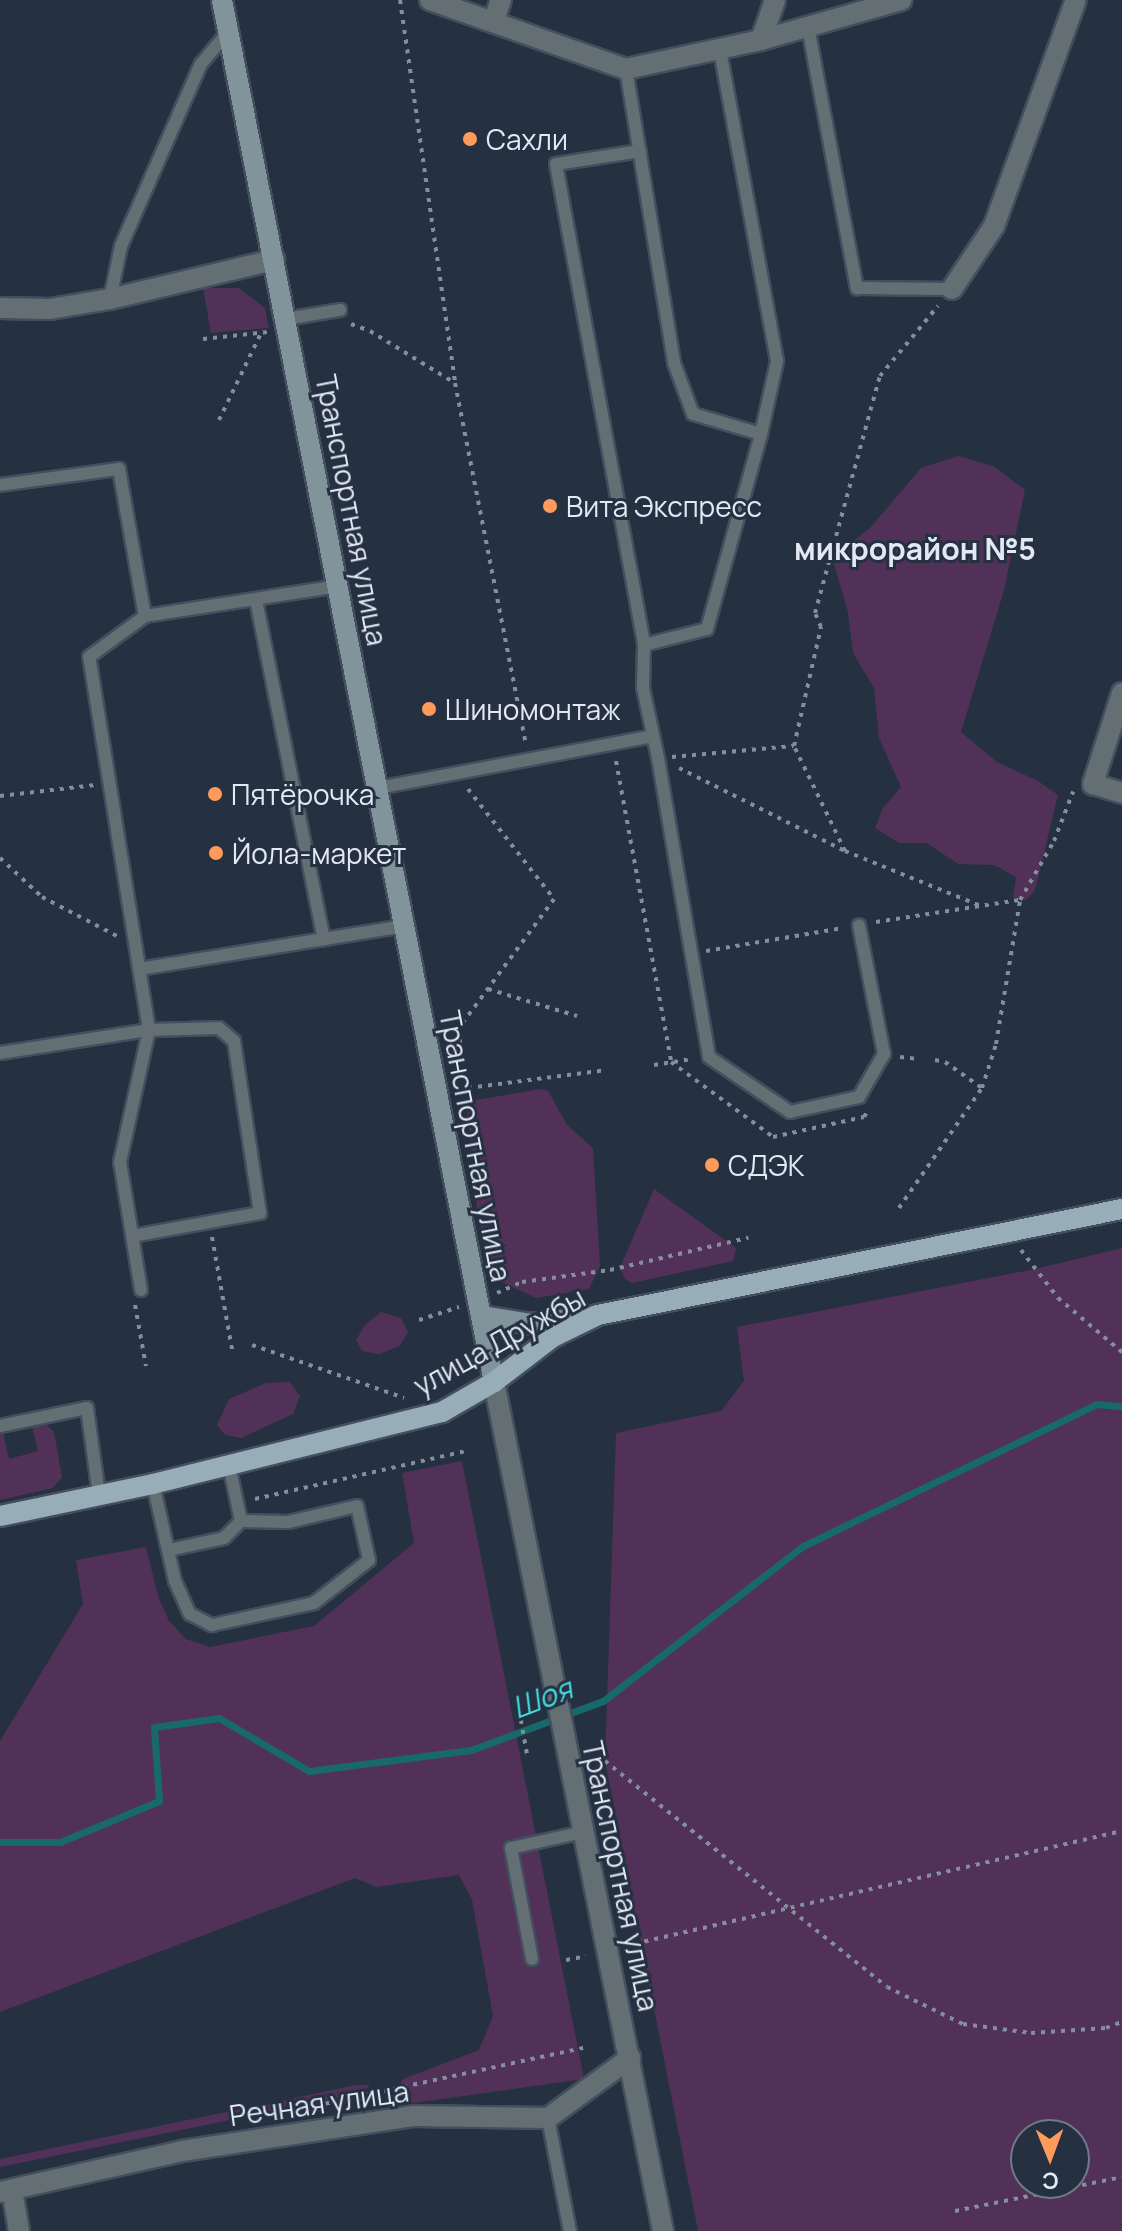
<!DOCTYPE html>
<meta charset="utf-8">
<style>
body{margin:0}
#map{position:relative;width:1122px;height:2231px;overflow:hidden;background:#253041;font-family:Manrope,sans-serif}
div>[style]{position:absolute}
.green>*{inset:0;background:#523159}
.stream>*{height:7px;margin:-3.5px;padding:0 3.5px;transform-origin:3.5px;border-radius:3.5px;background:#17696b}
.path>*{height:4px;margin-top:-2px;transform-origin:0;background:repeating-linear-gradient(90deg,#858e9c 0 4px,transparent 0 10px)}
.roads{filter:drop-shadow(2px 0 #434e5e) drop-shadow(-2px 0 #434e5e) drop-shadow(0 2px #434e5e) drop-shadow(0 -2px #434e5e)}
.service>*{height:12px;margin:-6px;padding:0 6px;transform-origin:6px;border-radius:6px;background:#646f74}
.minor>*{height:20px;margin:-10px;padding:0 10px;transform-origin:10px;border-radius:10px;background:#646f74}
.tertiary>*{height:20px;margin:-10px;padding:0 10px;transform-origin:10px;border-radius:10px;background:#646f74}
.secondary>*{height:20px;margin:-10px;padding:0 10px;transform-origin:10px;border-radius:10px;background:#81939b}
.primary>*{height:20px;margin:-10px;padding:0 10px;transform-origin:10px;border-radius:10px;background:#97aeb9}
.dots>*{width:22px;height:22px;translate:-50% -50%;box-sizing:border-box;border:4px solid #253041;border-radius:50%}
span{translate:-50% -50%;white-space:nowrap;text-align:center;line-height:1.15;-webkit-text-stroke:6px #253041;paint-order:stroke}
.poi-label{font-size:28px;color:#e2e9f5}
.left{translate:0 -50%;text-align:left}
.street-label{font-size:28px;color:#e2e9f5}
.neighbourhood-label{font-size:30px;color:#e2e9f5;font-weight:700}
.water-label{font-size:30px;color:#44dade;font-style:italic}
.north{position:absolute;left:1010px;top:2119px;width:80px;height:80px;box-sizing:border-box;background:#253041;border:2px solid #717a89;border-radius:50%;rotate:179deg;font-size:22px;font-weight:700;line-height:32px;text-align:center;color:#e2e9f5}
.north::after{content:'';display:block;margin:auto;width:28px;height:36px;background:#ff9b5a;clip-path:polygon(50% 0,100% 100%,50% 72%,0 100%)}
</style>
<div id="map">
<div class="green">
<i style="clip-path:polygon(203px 288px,239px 288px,265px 308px,269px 328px,211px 333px)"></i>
<i style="clip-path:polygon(959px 456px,995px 467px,1025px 490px,1004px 590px,961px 732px,997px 762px,1038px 781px,1058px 795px,1035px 890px,1026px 900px,1013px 898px,1016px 877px,994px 865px,958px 864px,927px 843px,899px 843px,875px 828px,883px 808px,901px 787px,879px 738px,874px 688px,853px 653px,848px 612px,832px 557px,870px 528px,921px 468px)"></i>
<i style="clip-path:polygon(540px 1089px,548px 1091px,567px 1125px,593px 1148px,600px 1266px,589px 1289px,536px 1298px,491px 1277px,477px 1209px,467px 1107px,471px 1101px)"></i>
<i style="clip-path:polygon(654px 1189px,736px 1248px,733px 1261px,632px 1283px,625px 1279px,620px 1268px)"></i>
<i style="clip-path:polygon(evenodd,1122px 1248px,1122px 2231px,698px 2231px,605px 1761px,616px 1433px,721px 1411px,744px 1381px,737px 1327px,1035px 1269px,1122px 1248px,1026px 2135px,1074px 2135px,1074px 2183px,1026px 2183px,1026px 2135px)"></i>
<i style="clip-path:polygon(381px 1312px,401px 1318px,408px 1332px,400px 1346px,379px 1354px,362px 1351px,356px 1340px,365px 1325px)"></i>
<i style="clip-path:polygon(290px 1382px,300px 1396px,293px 1414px,241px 1438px,225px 1435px,217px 1425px,229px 1399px,266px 1383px)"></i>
<i style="clip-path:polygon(43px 1422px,54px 1432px,62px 1477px,53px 1488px,0 1500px,0 1433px,3px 1432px,9px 1459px,38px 1451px,32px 1427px)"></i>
<i style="clip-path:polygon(462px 1461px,584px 2079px,399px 2105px,393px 2092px,403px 2079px,479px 2050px,493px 2016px,472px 1900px,459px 1875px,376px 1887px,355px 1878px,0 2012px,0 1741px,83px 1604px,76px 1560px,146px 1547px,158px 1596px,169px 1621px,186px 1639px,210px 1647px,314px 1626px,414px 1543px,402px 1473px)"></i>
<i style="clip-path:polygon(356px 2085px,370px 2085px,363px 2093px,0 2167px,0 2159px)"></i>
</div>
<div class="stream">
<i style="left:0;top:1842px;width:60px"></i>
<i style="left:60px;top:1842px;width:107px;rotate:-22.5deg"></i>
<i style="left:159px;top:1801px;width:74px;rotate:-93.9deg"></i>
<i style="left:154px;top:1727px;width:66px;rotate:-7.9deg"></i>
<i style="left:219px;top:1718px;width:104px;rotate:30.5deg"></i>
<i style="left:309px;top:1771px;width:163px;rotate:-7.4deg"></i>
<i style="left:471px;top:1750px;width:141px;rotate:-20.4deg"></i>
<i style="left:603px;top:1701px;width:253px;rotate:-37.8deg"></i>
<i style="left:803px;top:1546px;width:326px;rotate:-25.8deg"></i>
<i style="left:1097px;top:1404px;width:25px;rotate:5deg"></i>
</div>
<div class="path">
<i style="left:400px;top:0;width:387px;rotate:81.8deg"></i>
<i style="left:351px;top:324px;width:20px;rotate:20deg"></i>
<i style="left:370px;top:331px;width:100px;rotate:31.5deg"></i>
<i style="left:455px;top:383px;width:368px;rotate:78.9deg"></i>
<i style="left:203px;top:339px;width:65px;rotate:-6.1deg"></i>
<i style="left:219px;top:420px;width:97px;rotate:-64.2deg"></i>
<i style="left:672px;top:757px;width:122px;rotate:-5.2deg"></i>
<i style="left:616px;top:761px;width:306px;rotate:79.6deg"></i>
<i style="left:671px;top:1062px;width:127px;rotate:36.3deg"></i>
<i style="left:773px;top:1137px;width:93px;rotate:-12.4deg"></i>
<i style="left:864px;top:1117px;width:6px;rotate:-59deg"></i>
<i style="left:679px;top:768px;width:186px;rotate:26.6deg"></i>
<i style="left:845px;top:851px;width:147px;rotate:22deg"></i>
<i style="left:468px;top:789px;width:140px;rotate:52deg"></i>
<i style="left:554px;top:899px;width:162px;rotate:126.4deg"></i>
<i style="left:458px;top:1029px;width:60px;rotate:80.4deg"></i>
<i style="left:468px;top:1088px;width:140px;rotate:-7.4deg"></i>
<i style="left:0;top:796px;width:96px;rotate:-6.6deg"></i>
<i style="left:845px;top:851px;width:117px;rotate:-115.9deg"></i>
<i style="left:794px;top:746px;width:122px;rotate:-77.2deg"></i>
<i style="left:821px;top:627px;width:15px;rotate:-113deg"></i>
<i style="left:815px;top:613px;width:246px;rotate:-74.7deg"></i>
<i style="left:880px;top:376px;width:91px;rotate:-50.4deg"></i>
<i style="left:0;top:858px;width:57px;rotate:42.9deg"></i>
<i style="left:42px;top:897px;width:85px;rotate:27.5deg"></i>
<i style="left:876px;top:922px;width:146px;rotate:-8.7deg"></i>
<i style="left:706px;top:951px;width:139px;rotate:-9.5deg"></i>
<i style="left:488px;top:989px;width:93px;rotate:16.9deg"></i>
<i style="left:900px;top:1057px;width:18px;rotate:6deg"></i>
<i style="left:935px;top:1060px;width:10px;rotate:11deg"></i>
<i style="left:945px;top:1062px;width:45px;rotate:35.1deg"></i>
<i style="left:654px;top:1065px;width:37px;rotate:-9deg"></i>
<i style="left:899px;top:1208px;width:146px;rotate:-55.3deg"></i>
<i style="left:982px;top:1088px;width:46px;rotate:-72.3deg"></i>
<i style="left:996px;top:1044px;width:146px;rotate:-80.5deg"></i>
<i style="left:1020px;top:900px;width:68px;rotate:-60deg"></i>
<i style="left:1054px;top:841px;width:53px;rotate:-68.8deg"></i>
<i style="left:212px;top:1237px;width:114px;rotate:79.9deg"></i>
<i style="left:1021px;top:1250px;width:61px;rotate:52.4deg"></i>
<i style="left:1058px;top:1298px;width:84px;rotate:40.2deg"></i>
<i style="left:497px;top:1293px;width:27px;rotate:-24deg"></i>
<i style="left:522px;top:1282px;width:89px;rotate:-7.8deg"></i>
<i style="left:610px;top:1270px;width:142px;rotate:-13.1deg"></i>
<i style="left:135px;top:1305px;width:62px;rotate:79.8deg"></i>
<i style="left:419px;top:1320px;width:42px;rotate:-18deg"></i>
<i style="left:252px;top:1345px;width:161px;rotate:19.2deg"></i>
<i style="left:255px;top:1499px;width:217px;rotate:-12.8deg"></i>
<i style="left:519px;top:1710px;width:45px;rotate:79.7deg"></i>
<i style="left:605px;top:1761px;width:361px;rotate:38.7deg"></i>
<i style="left:887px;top:1987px;width:85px;rotate:26deg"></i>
<i style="left:963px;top:2024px;width:69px;rotate:7.5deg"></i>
<i style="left:1031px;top:2033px;width:75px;rotate:-3.8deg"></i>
<i style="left:1106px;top:2028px;width:17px;rotate:-21deg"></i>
<i style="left:625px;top:1946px;width:510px;rotate:-13.03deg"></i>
<i style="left:566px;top:1960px;width:20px;rotate:-11deg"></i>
<i style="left:296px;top:2110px;width:294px;rotate:-12.2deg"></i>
<i style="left:955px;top:2211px;width:170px;rotate:-11.5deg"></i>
</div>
<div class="roads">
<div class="service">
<i style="left:808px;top:27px;width:266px;rotate:79.4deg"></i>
<i style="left:857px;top:288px;width:95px;rotate:0.6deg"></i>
<i style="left:626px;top:69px;width:298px;rotate:80.7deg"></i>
<i style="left:674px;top:363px;width:54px;rotate:69.6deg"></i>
<i style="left:693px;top:414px;width:71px;rotate:16.4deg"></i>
<i style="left:640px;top:151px;width:85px;rotate:171.2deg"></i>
<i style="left:556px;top:164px;width:489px;rotate:79.6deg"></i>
<i style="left:644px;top:645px;width:43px;rotate:91.3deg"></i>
<i style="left:643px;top:688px;width:72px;rotate:77.9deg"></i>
<i style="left:658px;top:758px;width:303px;rotate:80.3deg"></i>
<i style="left:709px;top:1057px;width:98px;rotate:34.2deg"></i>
<i style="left:790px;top:1112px;width:71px;rotate:-12.3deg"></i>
<i style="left:859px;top:1097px;width:50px;rotate:-59.8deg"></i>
<i style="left:884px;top:1054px;width:131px;rotate:-101deg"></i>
<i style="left:110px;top:299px;width:54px;rotate:-78.3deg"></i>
<i style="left:121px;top:246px;width:199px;rotate:-66.3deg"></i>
<i style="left:201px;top:64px;width:42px;rotate:-49.8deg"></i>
<i style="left:286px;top:319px;width:55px;rotate:-9.5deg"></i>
<i style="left:0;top:485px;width:120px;rotate:-7.7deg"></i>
<i style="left:119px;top:469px;width:149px;rotate:80deg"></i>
<i style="left:256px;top:600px;width:346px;rotate:78.7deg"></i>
<i style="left:644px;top:645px;width:65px;rotate:-14.3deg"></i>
<i style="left:707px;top:629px;width:202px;rotate:-74.5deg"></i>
<i style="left:761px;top:434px;width:75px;rotate:-77.6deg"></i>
<i style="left:777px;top:361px;width:317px;rotate:-100.4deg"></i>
<i style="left:378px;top:788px;width:279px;rotate:-10.7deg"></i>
<i style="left:139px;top:969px;width:269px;rotate:-9.2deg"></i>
<i style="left:0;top:1053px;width:151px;rotate:-8.8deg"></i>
<i style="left:149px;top:1030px;width:70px;rotate:-1.6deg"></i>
<i style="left:219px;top:1028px;width:20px;rotate:41deg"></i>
<i style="left:234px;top:1041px;width:174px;rotate:81.4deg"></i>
<i style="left:260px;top:1213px;width:130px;rotate:169.8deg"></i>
<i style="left:141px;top:1290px;width:130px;rotate:-99.3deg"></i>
<i style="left:120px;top:1162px;width:135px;rotate:-77.6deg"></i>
<i style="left:149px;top:1030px;width:378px;rotate:-99.1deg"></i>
<i style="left:89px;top:657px;width:69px;rotate:-36.2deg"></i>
<i style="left:145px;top:616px;width:195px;rotate:-8.8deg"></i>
<i style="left:0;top:1426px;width:89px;rotate:-11.7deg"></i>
<i style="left:87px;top:1408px;width:87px;rotate:82.1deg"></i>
<i style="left:153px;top:1484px;width:99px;rotate:77.2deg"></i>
<i style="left:175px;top:1581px;width:36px;rotate:66deg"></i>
<i style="left:190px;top:1614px;width:25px;rotate:27deg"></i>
<i style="left:212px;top:1625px;width:104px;rotate:-12.2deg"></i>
<i style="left:314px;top:1603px;width:70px;rotate:-38deg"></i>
<i style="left:369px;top:1560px;width:55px;rotate:-102.5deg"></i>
<i style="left:357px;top:1506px;width:71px;rotate:166.9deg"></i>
<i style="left:288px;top:1522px;width:47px;rotate:-178.8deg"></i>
<i style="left:241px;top:1521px;width:57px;rotate:-102.1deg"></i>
<i style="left:169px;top:1550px;width:56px;rotate:-12.3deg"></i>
<i style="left:224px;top:1538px;width:24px;rotate:-45deg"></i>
<i style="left:532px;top:1959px;width:113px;rotate:-100.7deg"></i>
<i style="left:511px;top:1848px;width:74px;rotate:-12.5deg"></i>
<i style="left:548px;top:2118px;width:115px;rotate:79deg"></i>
</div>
<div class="minor">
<i style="left:430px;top:0;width:208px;rotate:19.4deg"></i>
<i style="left:626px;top:69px;width:138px;rotate:-12.1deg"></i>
<i style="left:761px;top:40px;width:146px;rotate:-15.9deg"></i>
<i style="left:493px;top:22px;width:23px;rotate:-70deg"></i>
<i style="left:761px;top:40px;width:42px;rotate:-70.7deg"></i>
<i style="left:952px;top:289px;width:76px;rotate:-56.3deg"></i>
<i style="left:994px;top:226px;width:240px;rotate:-70.1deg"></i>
<i style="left:1122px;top:693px;width:96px;rotate:107.7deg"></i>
<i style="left:1093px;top:784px;width:30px;rotate:17deg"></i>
<i style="left:12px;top:2190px;width:42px;rotate:80.3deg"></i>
<i style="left:0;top:2192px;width:187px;rotate:-12.7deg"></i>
<i style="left:182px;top:2151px;width:235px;rotate:-8.6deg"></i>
<i style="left:414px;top:2116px;width:134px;rotate:0.9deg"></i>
<i style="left:548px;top:2118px;width:102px;rotate:-36.2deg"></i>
</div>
<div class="tertiary">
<i style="left:0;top:308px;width:50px;rotate:1.1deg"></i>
<i style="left:50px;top:309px;width:61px;rotate:-9.5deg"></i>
<i style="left:110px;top:299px;width:169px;rotate:-13.4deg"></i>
<i style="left:494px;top:1382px;width:866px;rotate:78.74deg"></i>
</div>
<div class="secondary">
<i style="left:222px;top:0;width:1409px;rotate:78.87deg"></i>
<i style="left:481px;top:1316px;width:52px;rotate:8.9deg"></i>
<i style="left:532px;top:1324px;width:63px;rotate:-7.4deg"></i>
</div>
<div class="primary">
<i style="left:0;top:1516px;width:156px;rotate:-11.8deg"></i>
<i style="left:153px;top:1484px;width:298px;rotate:-14deg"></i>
<i style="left:442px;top:1412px;width:60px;rotate:-30deg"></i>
<i style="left:494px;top:1382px;width:74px;rotate:-37.3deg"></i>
<i style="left:553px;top:1337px;width:50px;rotate:-26.1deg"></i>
<i style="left:598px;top:1315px;width:535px;rotate:-11.44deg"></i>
</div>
</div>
<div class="dots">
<i style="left:470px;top:139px;background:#ff9b5a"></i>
<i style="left:550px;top:506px;background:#ff9b5a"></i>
<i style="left:429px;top:709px;background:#ff9b5a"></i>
<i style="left:215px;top:794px;background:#ff9b5a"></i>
<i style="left:216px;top:853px;background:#ff9b5a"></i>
<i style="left:712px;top:1165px;background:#ff9b5a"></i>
</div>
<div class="poi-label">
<span class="left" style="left:486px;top:139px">Сахли</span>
<span class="left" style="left:566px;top:506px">Вита Экспресс</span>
<span class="left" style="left:445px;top:709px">Шиномонтаж</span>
<span class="left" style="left:231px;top:794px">Пятёрочка</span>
<span class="left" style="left:232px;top:853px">Йола-маркет</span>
<span class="left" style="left:728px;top:1165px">СДЭК</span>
</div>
<div class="street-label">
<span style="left:352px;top:510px;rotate:79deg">Транспортная улица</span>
<span style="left:476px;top:1146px;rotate:79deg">Транспортная улица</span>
<span style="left:499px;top:1341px;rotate:-29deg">улица Дружбы</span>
<span style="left:621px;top:1876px;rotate:78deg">Транспортная улица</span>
<span style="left:319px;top:2103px;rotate:-8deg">Речная улица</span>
</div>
<div class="neighbourhood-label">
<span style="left:915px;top:549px">микрорайон №5</span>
</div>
<div class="water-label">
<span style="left:542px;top:1698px;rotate:-21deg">Шоя</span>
</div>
<div class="north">С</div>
</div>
